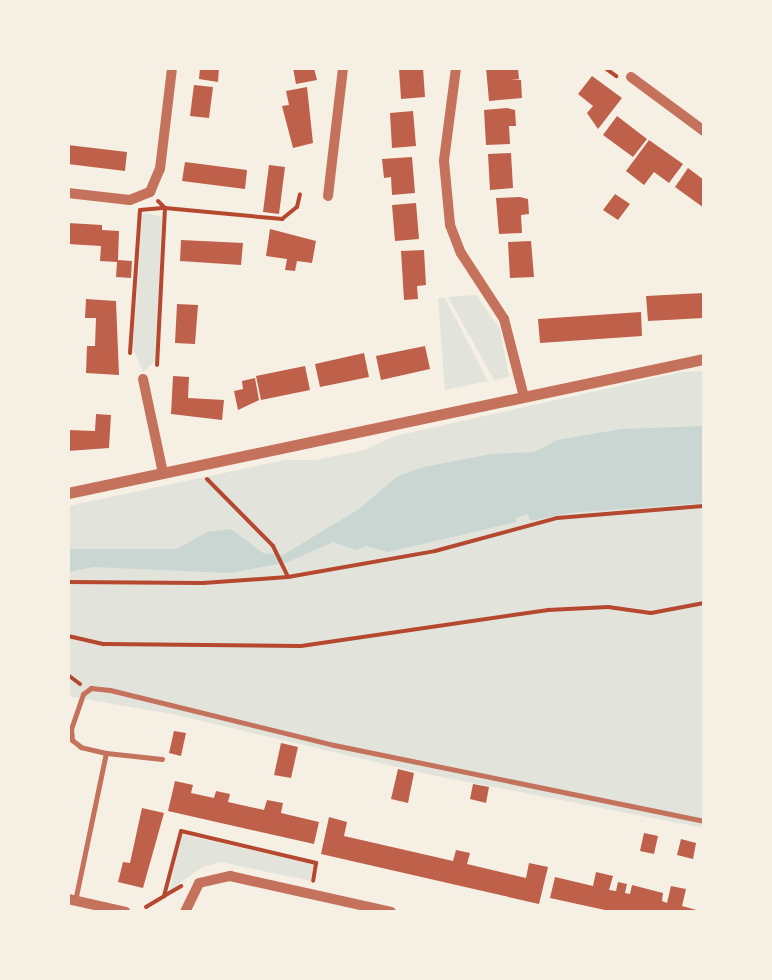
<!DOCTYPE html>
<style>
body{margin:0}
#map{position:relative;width:772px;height:980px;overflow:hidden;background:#f6efe4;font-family:"DM Sans",sans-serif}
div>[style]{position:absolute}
.green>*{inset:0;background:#e2e4dc}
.water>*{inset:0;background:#c9d6d2}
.building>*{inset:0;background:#bf614a}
.path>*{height:4px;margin:-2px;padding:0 2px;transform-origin:2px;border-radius:2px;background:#b5482f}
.service>*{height:5px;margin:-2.5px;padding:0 2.5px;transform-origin:2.5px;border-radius:2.5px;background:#c5725c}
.minor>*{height:10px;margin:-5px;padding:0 5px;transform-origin:5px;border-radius:5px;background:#c5725c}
.tertiary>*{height:11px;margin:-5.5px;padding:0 5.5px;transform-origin:5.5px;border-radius:5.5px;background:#c5725c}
span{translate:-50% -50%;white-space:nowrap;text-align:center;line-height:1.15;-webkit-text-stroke:9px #f6efe4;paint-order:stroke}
.frame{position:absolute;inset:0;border:70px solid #f6efe4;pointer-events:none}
</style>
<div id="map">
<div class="green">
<i style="clip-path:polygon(147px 213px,162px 217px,156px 360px,143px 372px,133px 349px,142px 215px)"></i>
<i style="clip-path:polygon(476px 295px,500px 329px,509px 377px,494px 380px,448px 297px)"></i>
<i style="clip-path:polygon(438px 298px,445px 298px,488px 381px,445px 390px)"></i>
<i style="clip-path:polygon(704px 371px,704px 828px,422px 773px,172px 714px,68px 696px,68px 506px,285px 460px,316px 460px,364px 450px,395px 436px,681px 372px)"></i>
<i style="clip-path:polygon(180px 834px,313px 864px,311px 881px,221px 862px,202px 867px,170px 891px)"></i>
</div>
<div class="water">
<i style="clip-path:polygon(704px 426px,704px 503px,569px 513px,531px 521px,527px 514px,516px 518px,516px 522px,388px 552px,366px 546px,355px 550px,333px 542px,288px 562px,230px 573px,93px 567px,68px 572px,68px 549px,177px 549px,207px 532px,231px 529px,263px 553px,283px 555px,359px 509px,398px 476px,424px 467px,491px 454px,534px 452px,557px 440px,622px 429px)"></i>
</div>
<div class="building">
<i style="clip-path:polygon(200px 68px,219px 68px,218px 82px,199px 79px)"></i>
<i style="clip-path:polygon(293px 68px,314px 68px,317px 80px,296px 84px)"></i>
<i style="clip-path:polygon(399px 68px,423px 68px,425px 97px,401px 99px)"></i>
<i style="clip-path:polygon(486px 68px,518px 68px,519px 79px,511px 79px,521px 80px,522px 98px,489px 101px)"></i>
<i style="clip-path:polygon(592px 76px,622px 98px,598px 129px,587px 113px,593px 106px,578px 94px)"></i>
<i style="clip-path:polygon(194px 85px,213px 87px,209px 118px,190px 116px)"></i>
<i style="clip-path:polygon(307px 87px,313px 143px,293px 148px,282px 106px,289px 105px,286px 91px)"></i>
<i style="clip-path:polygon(507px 108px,515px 110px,516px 126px,509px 126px,510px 144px,486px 145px,484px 110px)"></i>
<i style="clip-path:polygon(413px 111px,416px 146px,392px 148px,390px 113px)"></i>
<i style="clip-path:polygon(617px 116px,647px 139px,633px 157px,603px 135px)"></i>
<i style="clip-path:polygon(649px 140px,683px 164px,669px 183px,654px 172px,644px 185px,626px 171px)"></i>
<i style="clip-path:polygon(68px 145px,127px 152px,125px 171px,68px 164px)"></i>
<i style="clip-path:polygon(511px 153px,513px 188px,490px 190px,488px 154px)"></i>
<i style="clip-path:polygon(412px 157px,415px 193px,392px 195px,391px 177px,384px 178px,382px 159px)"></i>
<i style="clip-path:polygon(185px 162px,247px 170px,245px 189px,182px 181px)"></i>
<i style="clip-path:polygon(269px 165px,285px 167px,279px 214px,263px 212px)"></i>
<i style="clip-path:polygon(688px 168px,704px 180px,704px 208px,675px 187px)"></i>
<i style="clip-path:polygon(615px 194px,630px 204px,618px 220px,603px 210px)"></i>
<i style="clip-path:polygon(520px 197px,528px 199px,529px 214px,521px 215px,522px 233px,499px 234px,496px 198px)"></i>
<i style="clip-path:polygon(416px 203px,419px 239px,395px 241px,392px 205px)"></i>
<i style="clip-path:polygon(68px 223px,102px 225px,102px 230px,119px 231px,118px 260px,132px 261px,131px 278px,116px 277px,117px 262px,100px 261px,101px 246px,68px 244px)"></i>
<i style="clip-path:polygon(270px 229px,316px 241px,312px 263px,297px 261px,295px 271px,285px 270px,287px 259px,266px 256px)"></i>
<i style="clip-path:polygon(181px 240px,243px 243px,241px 265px,180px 261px)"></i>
<i style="clip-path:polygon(531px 241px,534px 277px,510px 278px,508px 242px)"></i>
<i style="clip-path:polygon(424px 250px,426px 285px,417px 286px,418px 299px,404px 300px,401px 251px)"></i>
<i style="clip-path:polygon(704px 293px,704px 318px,648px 321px,646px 296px)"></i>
<i style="clip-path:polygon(86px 299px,116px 301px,119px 375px,86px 373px,87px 346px,95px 346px,96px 318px,85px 318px)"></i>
<i style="clip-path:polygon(177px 304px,198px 305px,195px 344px,175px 343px)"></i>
<i style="clip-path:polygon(641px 312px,642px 336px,540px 343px,538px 319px)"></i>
<i style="clip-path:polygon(425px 346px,430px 369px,381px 380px,376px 356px)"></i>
<i style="clip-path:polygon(364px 353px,369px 377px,320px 387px,315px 364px)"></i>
<i style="clip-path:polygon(305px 366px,310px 390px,261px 400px,256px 376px)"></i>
<i style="clip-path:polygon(173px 376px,189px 377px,188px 398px,224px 400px,222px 420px,171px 414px)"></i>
<i style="clip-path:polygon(255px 378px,259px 400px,238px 410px,234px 391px,243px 389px,242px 381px)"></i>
<i style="clip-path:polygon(96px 414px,111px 415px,109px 448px,68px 451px,68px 430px,95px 431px)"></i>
<i style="clip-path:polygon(174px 731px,186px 733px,181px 756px,169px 753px)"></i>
<i style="clip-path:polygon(281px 743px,298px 747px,291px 778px,274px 775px)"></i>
<i style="clip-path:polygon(398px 769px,414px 773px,408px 803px,391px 799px)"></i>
<i style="clip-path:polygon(175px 781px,193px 785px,191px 793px,214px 798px,216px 791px,230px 794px,228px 802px,264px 810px,267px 800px,283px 803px,281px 813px,319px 822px,314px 844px,168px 811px)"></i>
<i style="clip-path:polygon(473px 784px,489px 787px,486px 803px,470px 799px)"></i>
<i style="clip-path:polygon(142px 808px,164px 813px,143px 888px,118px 882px,123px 862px,130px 863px)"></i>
<i style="clip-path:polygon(329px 817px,347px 822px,344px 836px,453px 861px,456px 850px,470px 853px,467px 864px,526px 878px,529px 863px,548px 867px,539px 904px,321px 854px)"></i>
<i style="clip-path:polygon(644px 833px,658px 836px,654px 854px,640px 851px)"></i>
<i style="clip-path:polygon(681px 839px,696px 843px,693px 859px,677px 855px)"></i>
<i style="clip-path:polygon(596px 872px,613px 876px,609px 890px,616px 891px,618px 882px,627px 884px,625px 893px,630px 894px,632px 885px,663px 893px,662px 901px,667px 903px,671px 886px,686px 889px,682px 906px,704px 912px,614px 912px,550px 898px,555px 877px,593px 886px)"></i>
</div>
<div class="path">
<i style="left:605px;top:68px;width:14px;rotate:36deg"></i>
<i style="left:158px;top:201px;width:10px;rotate:45deg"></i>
<i style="left:165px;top:208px;width:118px;rotate:5.4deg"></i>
<i style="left:282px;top:219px;width:19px;rotate:-39deg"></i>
<i style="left:297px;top:207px;width:13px;rotate:-77deg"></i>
<i style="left:130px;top:353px;width:143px;rotate:-86deg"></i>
<i style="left:140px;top:210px;width:25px;rotate:-5deg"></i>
<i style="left:165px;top:208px;width:157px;rotate:92.9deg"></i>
<i style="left:207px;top:479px;width:94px;rotate:45.4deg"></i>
<i style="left:273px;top:546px;width:34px;rotate:64deg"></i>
<i style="left:68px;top:582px;width:135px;rotate:0.4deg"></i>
<i style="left:203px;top:583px;width:85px;rotate:-4deg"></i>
<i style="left:288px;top:577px;width:149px;rotate:-10deg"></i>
<i style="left:435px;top:551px;width:126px;rotate:-15.1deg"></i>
<i style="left:557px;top:518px;width:147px;rotate:-4.7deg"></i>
<i style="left:68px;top:636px;width:37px;rotate:13deg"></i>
<i style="left:104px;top:644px;width:197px;rotate:0.6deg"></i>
<i style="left:301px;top:646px;width:250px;rotate:-8.3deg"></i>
<i style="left:548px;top:610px;width:60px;rotate:-2.9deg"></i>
<i style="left:608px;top:607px;width:43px;rotate:7.9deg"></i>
<i style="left:651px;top:613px;width:54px;rotate:-10.7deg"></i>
<i style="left:68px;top:675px;width:15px;rotate:37deg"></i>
<i style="left:164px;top:896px;width:20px;rotate:-30deg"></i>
<i style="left:146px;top:907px;width:21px;rotate:-31deg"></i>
<i style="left:164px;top:896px;width:67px;rotate:-75.3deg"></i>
<i style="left:181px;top:831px;width:139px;rotate:13.3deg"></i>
<i style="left:316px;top:863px;width:18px;rotate:99deg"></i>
</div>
<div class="service">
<i style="left:162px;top:759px;width:56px;rotate:-173.9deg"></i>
<i style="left:106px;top:753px;width:26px;rotate:-167deg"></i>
<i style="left:81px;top:747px;width:11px;rotate:-142deg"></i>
<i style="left:72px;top:740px;width:11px;rotate:-95deg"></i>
<i style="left:71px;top:729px;width:37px;rotate:-71deg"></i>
<i style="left:83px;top:694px;width:10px;rotate:-37deg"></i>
<i style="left:91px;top:688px;width:19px;rotate:6deg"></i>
<i style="left:110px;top:690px;width:231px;rotate:13.8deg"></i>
<i style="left:334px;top:745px;width:378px;rotate:11.6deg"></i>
<i style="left:75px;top:901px;width:151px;rotate:-78.2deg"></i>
</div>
<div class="minor">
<i style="left:456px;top:68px;width:94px;rotate:97.4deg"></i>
<i style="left:444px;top:161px;width:64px;rotate:84.6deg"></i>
<i style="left:450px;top:225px;width:30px;rotate:69deg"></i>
<i style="left:461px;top:253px;width:79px;rotate:56.9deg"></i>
<i style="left:504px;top:319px;width:81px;rotate:75.6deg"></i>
<i style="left:631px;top:77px;width:91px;rotate:36.5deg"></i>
<i style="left:68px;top:193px;width:62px;rotate:6.4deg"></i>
<i style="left:130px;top:200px;width:22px;rotate:-22deg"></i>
<i style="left:150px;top:192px;width:25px;rotate:-67deg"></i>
<i style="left:160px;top:169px;width:102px;rotate:-83.2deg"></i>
<i style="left:328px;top:196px;width:129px;rotate:-83.3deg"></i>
<i style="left:143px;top:379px;width:96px;rotate:78deg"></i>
<i style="left:68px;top:899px;width:59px;rotate:12.6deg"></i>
<i style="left:185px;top:912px;width:32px;rotate:-64deg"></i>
<i style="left:199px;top:883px;width:32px;rotate:-13deg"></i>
<i style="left:230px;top:876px;width:165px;rotate:12.6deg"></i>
</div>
<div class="tertiary">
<i style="left:68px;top:493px;width:650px;rotate:-11.9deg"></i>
</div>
<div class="frame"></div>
</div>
